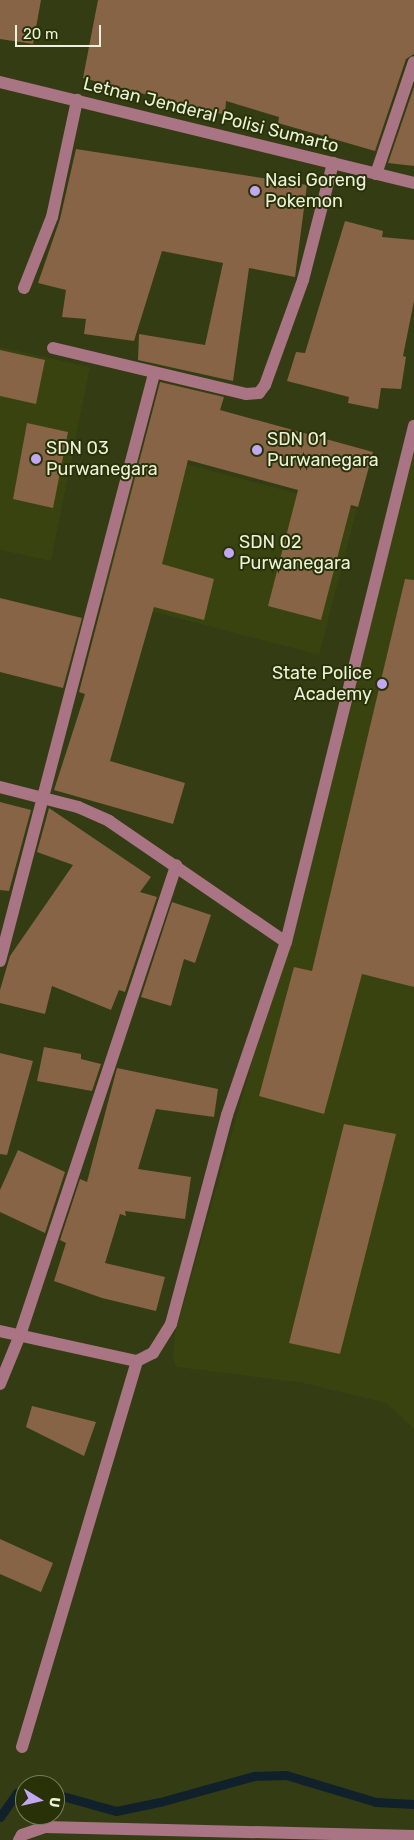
<!DOCTYPE html>
<style>
body{margin:0}
#map{position:relative;width:414px;height:1840px;overflow:hidden;background:#333c13;font-family:Rubik,sans-serif}
div>[style]{position:absolute}
.built>*{inset:0;background:#384310}
.stream>*{height:9px;margin:-4.5px;padding:0 4.5px;transform-origin:4.5px;border-radius:4.5px;background:#11212c}
.building>*{inset:0;background:#876446}
.minor>*{height:12px;margin:-6px;padding:0 6px;transform-origin:6px;border-radius:6px;background:#a97483}
.dots>*{width:14px;height:14px;translate:-50% -50%;box-sizing:border-box;border:2px solid #293207;border-radius:50%}
span{translate:-50% -50%;white-space:nowrap;text-align:center;line-height:1.15;-webkit-text-stroke:4px #293207;paint-order:stroke}
.street-label{font-size:18px;color:#ebf1da}
.poi-label{font-size:18px;color:#ebf1da}
.left{translate:0 -50%;text-align:left}
.right{translate:-100% -50%;text-align:right}
.north{position:absolute;left:15px;top:1775px;width:50px;height:50px;box-sizing:border-box;background:#293207;border:1px solid #777e5b;border-radius:50%;rotate:99deg;font-size:14px;font-weight:700;line-height:20px;text-align:center;color:#ebf1da}
.north::after{content:'';display:block;margin:auto;width:18px;height:22px;background:#c2a8f2;clip-path:polygon(50% 0,100% 100%,50% 72%,0 100%)}
.scale{position:absolute;left:15px;top:25px;width:86px;height:22px;box-sizing:border-box;border:2px solid #ebf1da;border-top:0;padding-left:6px;font-size:15px;line-height:18px;white-space:nowrap;color:#ebf1da;-webkit-text-stroke:4px #293207;paint-order:stroke}
</style>
<div id="map">
<div class="built">
<i style="clip-path:polygon(0 347px,90px 367px,51px 561px,0 550px)"></i>
<i style="clip-path:polygon(414px 426px,414px 1429px,386px 1403px,303px 1383px,176px 1367px,173px 1356px,175px 1334px,286px 942px)"></i>
<i style="clip-path:polygon(139px 452px,357px 509px,319px 655px,101px 598px)"></i>
</div>
<div class="stream">
<i style="left:55px;top:1794px;width:63px;rotate:15.6deg"></i>
<i style="left:116px;top:1811px;width:45px;rotate:-11.6deg"></i>
<i style="left:160px;top:1802px;width:98px;rotate:-15.5deg"></i>
<i style="left:254px;top:1776px;width:32px;rotate:-2deg"></i>
<i style="left:286px;top:1775px;width:94px;rotate:16.7deg"></i>
<i style="left:376px;top:1802px;width:38px;rotate:3deg"></i>
<i style="left:0;top:1817px;width:29px;rotate:-55deg"></i>
<i style="left:17px;top:1793px;width:8px"></i>
</div>
<div class="building">
<i style="clip-path:polygon(0 0,41px 0,33px 44px,0 39px)"></i>
<i style="clip-path:polygon(98px 0,414px 0,414px 54px,406px 59px,375px 151px,278px 123px,279px 117px,226px 101px,225px 115px,83px 78px)"></i>
<i style="clip-path:polygon(414px 87px,414px 166px,388px 163px)"></i>
<i style="clip-path:polygon(76px 149px,307px 185px,295px 277px,249px 268px,233px 381px,138px 360px,139px 334px,205px 345px,223px 263px,162px 251px,134px 341px,84px 334px,86px 319px,62px 317px,66px 290px,38px 283px,60px 219px)"></i>
<i style="clip-path:polygon(345px 221px,383px 231px,382px 237px,414px 240px,414px 301px,403px 356px,406px 357px,401px 389px,381px 388px,378px 409px,348px 403px,349px 397px,287px 381px,296px 352px,305px 353px)"></i>
<i style="clip-path:polygon(0 350px,45px 360px,36px 404px,0 396px)"></i>
<i style="clip-path:polygon(160px 382px,224px 397px,220px 410px,373px 452px,358px 507px,351px 505px,321px 620px,268px 606px,298px 490px,188px 460px,162px 564px,214px 579px,204px 620px,154px 607px,110px 761px,185px 783px,173px 824px,54px 790px,85px 694px,79px 692px)"></i>
<i style="clip-path:polygon(27px 423px,68px 432px,53px 508px,13px 499px)"></i>
<i style="clip-path:polygon(405px 579px,414px 580px,414px 987px,362px 974px,324px 1114px,259px 1096px,294px 967px,312px 971px)"></i>
<i style="clip-path:polygon(0 598px,82px 618px,63px 688px,0 672px)"></i>
<i style="clip-path:polygon(0 802px,31px 810px,9px 891px,0 890px)"></i>
<i style="clip-path:polygon(49px 808px,151px 877px,140px 892px,157px 897px,125px 992px,119px 990px,111px 1010px,52px 986px,45px 1014px,0 1003px,0 990px,10px 956px,73px 865px,37px 852px)"></i>
<i style="clip-path:polygon(172px 902px,211px 915px,195px 963px,184px 959px,171px 1006px,141px 997px)"></i>
<i style="clip-path:polygon(44px 1047px,81px 1054px,81px 1059px,101px 1064px,92px 1091px,37px 1081px)"></i>
<i style="clip-path:polygon(0 1053px,33px 1061px,7px 1155px,0 1154px)"></i>
<i style="clip-path:polygon(117px 1068px,218px 1089px,214px 1117px,156px 1109px,138px 1169px,191px 1177px,185px 1219px,125px 1211px,126px 1216px,120px 1214px,105px 1263px,165px 1277px,156px 1311px,102px 1298px,54px 1281px,66px 1243px,60px 1240px,80px 1179px,87px 1182px)"></i>
<i style="clip-path:polygon(344px 1124px,396px 1134px,340px 1354px,289px 1343px)"></i>
<i style="clip-path:polygon(18px 1150px,65px 1172px,45px 1233px,0 1212px,0 1190px)"></i>
<i style="clip-path:polygon(32px 1406px,96px 1422px,84px 1456px,26px 1427px)"></i>
<i style="clip-path:polygon(0 1539px,53px 1563px,41px 1592px,0 1574px)"></i>
</div>
<div class="minor">
<i style="left:0;top:82px;width:426px;rotate:13.7deg"></i>
<i style="left:376px;top:174px;width:118px;rotate:-71.3deg"></i>
<i style="left:24px;top:288px;width:76px;rotate:-68.5deg"></i>
<i style="left:52px;top:217px;width:120px;rotate:-77.9deg"></i>
<i style="left:53px;top:348px;width:198px;rotate:13.4deg"></i>
<i style="left:246px;top:394px;width:13px;rotate:-4deg"></i>
<i style="left:259px;top:393px;width:10px;rotate:-53deg"></i>
<i style="left:265px;top:385px;width:112px;rotate:-70.1deg"></i>
<i style="left:303px;top:280px;width:121px;rotate:-75.6deg"></i>
<i style="left:0;top:787px;width:81px;rotate:14.4deg"></i>
<i style="left:78px;top:807px;width:34px;rotate:24deg"></i>
<i style="left:109px;top:821px;width:214px;rotate:34.4deg"></i>
<i style="left:0;top:961px;width:607px;rotate:-75.3deg"></i>
<i style="left:0;top:1331px;width:140px;rotate:12.4deg"></i>
<i style="left:137px;top:1361px;width:18px;rotate:-27deg"></i>
<i style="left:153px;top:1353px;width:34px;rotate:-58deg"></i>
<i style="left:171px;top:1324px;width:216px;rotate:-75deg"></i>
<i style="left:227px;top:1115px;width:183px;rotate:-71.2deg"></i>
<i style="left:286px;top:942px;width:532px;rotate:-76.07deg"></i>
<i style="left:0;top:1384px;width:53px;rotate:-67.8deg"></i>
<i style="left:20px;top:1335px;width:495px;rotate:-71.6deg"></i>
<i style="left:22px;top:1747px;width:403px;rotate:-73.4deg"></i>
<i style="left:19px;top:1840px;width:6px;rotate:-59deg"></i>
<i style="left:22px;top:1835px;width:24px;rotate:-19deg"></i>
<i style="left:45px;top:1827px;width:369px;rotate:1.4deg"></i>
</div>
<div class="dots">
<i style="left:255px;top:191px;background:#c2a8f2"></i>
<i style="left:257px;top:450px;background:#c2a8f2"></i>
<i style="left:36px;top:459px;background:#c2a8f2"></i>
<i style="left:229px;top:553px;background:#c2a8f2"></i>
<i style="left:382px;top:684px;background:#c2a8f2"></i>
</div>
<div class="street-label">
<span style="left:211px;top:115px;rotate:14deg">Letnan Jenderal Polisi Sumarto</span>
</div>
<div class="poi-label">
<span class="left" style="left:265px;top:191px">Nasi Goreng<br>Pokemon</span>
<span class="left" style="left:267px;top:450px">SDN 01<br>Purwanegara</span>
<span class="left" style="left:46px;top:459px">SDN 03<br>Purwanegara</span>
<span class="left" style="left:239px;top:553px">SDN 02<br>Purwanegara</span>
<span class="right" style="left:372px;top:684px">State Police<br>Academy</span>
</div>
<div class="north">U</div>
<div class="scale">20 m</div>
</div>
